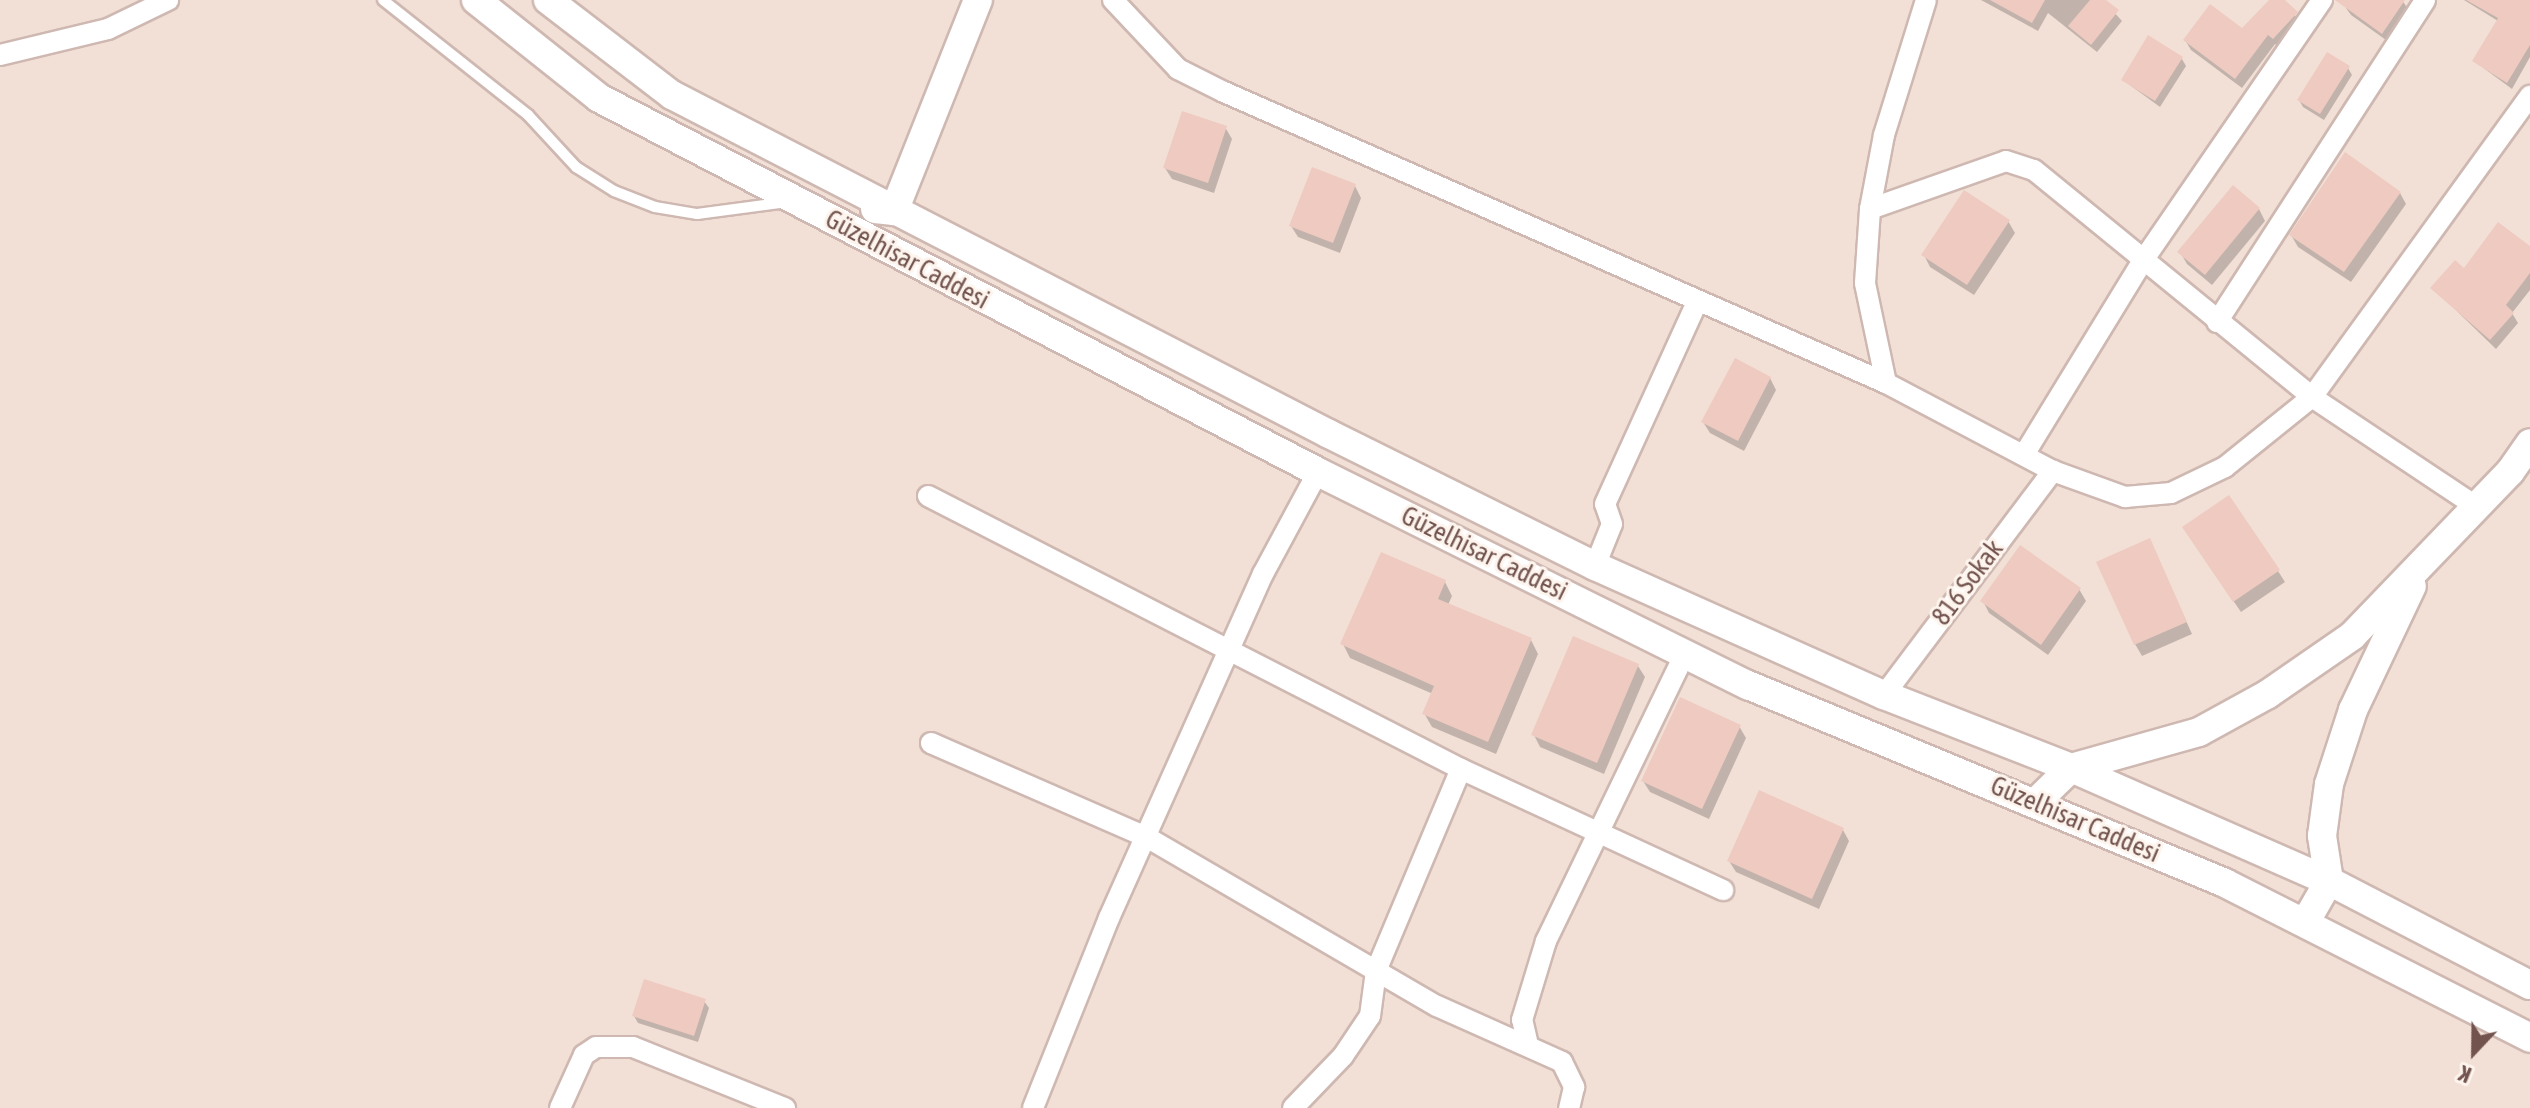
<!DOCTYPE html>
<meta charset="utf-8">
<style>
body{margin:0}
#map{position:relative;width:2530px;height:1108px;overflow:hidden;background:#faefe7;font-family:"Asap Condensed",sans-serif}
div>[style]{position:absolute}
.residential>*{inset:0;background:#f2e0d6}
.shadow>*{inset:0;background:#0003}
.building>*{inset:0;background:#eecac1}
.roads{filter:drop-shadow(2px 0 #ceb8b1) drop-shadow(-2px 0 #ceb8b1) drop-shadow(0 2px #ceb8b1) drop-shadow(0 -2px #ceb8b1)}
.lane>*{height:10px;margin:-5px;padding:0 5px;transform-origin:5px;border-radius:5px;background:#fff}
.street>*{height:20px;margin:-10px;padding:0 10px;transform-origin:10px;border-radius:10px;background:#fff}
.secondary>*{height:28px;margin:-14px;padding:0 14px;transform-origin:14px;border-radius:14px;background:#fff}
span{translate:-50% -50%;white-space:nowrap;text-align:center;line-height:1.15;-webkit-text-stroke:6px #fdf4ed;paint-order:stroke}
.street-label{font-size:26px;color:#72534e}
.north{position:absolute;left:2434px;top:1012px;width:80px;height:80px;-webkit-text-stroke:6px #fdf4ed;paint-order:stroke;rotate:202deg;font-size:22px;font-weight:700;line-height:32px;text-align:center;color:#72534e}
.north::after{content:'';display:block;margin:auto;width:28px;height:36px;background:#72534e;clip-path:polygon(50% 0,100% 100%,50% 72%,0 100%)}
</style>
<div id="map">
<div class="residential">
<i style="clip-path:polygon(0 0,2530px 0,2530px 1108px,0 1108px)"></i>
</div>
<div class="shadow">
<i style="clip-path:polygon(1981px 0,2103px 0,2122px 21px,2097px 52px,2048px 13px,2038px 31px)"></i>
<i style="clip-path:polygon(2272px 0,2282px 0,2302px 24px,2280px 48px,2275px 44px,2242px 88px,2191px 50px,2185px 40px,2243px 31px)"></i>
<i style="clip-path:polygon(2352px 0,2402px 0,2408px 9px,2386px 40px,2351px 15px,2346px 8px)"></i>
<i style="clip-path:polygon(2464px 0,2530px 0,2530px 57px,2512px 89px,2474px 61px,2498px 21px)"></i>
<i style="clip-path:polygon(2182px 59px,2186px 66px,2160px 107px,2123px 80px)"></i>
<i style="clip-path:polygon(2348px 68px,2352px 75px,2324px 120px,2303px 107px,2299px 100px)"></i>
<i style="clip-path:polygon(1225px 127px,1232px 139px,1214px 193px,1172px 179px,1165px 168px)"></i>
<i style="clip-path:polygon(1355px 186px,1361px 198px,1340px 253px,1298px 237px,1291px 226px)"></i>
<i style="clip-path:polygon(2400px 193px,2406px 204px,2351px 282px,2298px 247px,2291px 235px)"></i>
<i style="clip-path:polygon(2259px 209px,2265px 221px,2212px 285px,2187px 264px,2180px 252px)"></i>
<i style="clip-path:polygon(2008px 221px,2015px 233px,1974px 295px,1930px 267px,1924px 255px)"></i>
<i style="clip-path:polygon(2530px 248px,2530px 290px,2512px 313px,2518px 323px,2496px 349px,2433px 288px)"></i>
<i style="clip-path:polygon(1770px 378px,1776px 390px,1744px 451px,1710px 433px,1703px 422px)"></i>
<i style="clip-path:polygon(2191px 539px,2278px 571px,2285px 582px,2241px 612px)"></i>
<i style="clip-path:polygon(2155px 552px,2192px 634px,2142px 656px,2135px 644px)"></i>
<i style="clip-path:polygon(1445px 582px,1452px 596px,1448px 605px,1531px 640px,1538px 654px,1496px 754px,1432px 727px,1424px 713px,1433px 694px,1350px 658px,1343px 644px)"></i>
<i style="clip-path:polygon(2079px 589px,2086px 601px,2048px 655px,1989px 613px,1983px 601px)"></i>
<i style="clip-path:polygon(1638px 666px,1645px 677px,1604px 774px,1540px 747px,1534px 735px)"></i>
<i style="clip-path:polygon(1739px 726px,1746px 738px,1709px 819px,1650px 792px,1643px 781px)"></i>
<i style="clip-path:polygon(1843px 830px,1849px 841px,1819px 909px,1736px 872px,1729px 861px)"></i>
<i style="clip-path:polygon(704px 1001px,709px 1008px,698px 1042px,638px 1023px,634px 1016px)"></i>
</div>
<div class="building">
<i style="clip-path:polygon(1990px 0,2045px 0,2032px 23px)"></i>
<i style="clip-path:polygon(2090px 0,2106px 0,2119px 10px,2091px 45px,2068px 26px)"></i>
<i style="clip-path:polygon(2269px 0,2285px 0,2298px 12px,2273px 39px,2268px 35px,2235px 79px,2183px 40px,2210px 4px,2242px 28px)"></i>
<i style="clip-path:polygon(2335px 0,2405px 0,2382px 34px)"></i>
<i style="clip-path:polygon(2466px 0,2530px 0,2530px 45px,2507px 83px,2472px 61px,2498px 18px)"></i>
<i style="clip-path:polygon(2148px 35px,2183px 57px,2155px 101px,2121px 80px)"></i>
<i style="clip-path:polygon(2327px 52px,2350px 66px,2320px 114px,2297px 100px)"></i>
<i style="clip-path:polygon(1182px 111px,1227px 126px,1208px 183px,1163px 168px)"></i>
<i style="clip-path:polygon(2345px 152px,2401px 192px,2344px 272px,2289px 235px)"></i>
<i style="clip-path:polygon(1312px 167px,1356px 184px,1333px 243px,1289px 226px)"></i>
<i style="clip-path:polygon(2233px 185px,2260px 208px,2205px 275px,2177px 252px)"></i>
<i style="clip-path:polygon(1964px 190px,2010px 220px,1967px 285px,1921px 255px)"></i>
<i style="clip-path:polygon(2498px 222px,2530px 246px,2530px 273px,2506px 305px,2514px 313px,2490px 340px,2430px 288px,2455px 260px,2464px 268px)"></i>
<i style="clip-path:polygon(1735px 358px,1771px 377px,1738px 441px,1701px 422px)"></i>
<i style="clip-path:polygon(2229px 495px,2280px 570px,2233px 602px,2182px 527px)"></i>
<i style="clip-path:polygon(2150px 538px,2187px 622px,2134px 645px,2096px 562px)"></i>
<i style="clip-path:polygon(2020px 545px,2081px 588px,2041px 645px,1980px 601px)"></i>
<i style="clip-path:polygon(1381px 552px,1446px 580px,1438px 599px,1532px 638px,1488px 742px,1422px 714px,1434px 686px,1340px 644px)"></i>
<i style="clip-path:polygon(1573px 636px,1639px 664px,1597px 763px,1531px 735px)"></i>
<i style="clip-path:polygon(1680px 697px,1741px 725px,1702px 809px,1641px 781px)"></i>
<i style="clip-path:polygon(1759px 790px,1844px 828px,1812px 899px,1727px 861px)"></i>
<i style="clip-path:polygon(644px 979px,706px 999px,694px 1036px,632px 1016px)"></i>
</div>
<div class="roads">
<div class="lane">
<i style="left:383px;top:0;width:185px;rotate:38.4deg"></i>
<i style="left:528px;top:115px;width:71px;rotate:47.3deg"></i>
<i style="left:576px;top:167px;width:45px;rotate:32.3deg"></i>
<i style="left:614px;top:191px;width:44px;rotate:21.3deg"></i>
<i style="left:655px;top:207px;width:43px;rotate:9.5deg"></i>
<i style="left:697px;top:214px;width:91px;rotate:-7.6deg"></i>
</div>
<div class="street">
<i style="left:1113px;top:0;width:95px;rotate:46.7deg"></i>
<i style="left:1178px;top:69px;width:51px;rotate:26.6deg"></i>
<i style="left:1224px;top:92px;width:723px;rotate:23.73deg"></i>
<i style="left:1886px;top:383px;width:189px;rotate:27.8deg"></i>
<i style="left:2053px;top:471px;width:77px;rotate:19.9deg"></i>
<i style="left:2125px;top:497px;width:46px;rotate:-5deg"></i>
<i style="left:2171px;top:493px;width:60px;rotate:-25.7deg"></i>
<i style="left:2225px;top:467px;width:112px;rotate:-38.8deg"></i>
<i style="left:2312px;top:397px;width:372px;rotate:-54.1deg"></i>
<i style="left:0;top:55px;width:111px;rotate:-13.5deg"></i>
<i style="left:108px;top:29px;width:67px;rotate:-25.8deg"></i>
<i style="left:1870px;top:209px;width:144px;rotate:-19.4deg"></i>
<i style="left:2006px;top:161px;width:29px;rotate:18deg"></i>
<i style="left:2034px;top:170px;width:359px;rotate:39.2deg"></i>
<i style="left:2312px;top:397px;width:198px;rotate:33.7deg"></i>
<i style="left:2217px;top:322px;width:383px;rotate:-57.1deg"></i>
<i style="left:1886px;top:383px;width:102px;rotate:-101.9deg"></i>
<i style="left:1865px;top:283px;width:74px;rotate:-86.1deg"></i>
<i style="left:1870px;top:209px;width:75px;rotate:-79.3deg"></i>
<i style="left:1884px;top:135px;width:141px;rotate:-72.7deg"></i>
<i style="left:2025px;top:453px;width:224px;rotate:-58.5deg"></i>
<i style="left:2142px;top:262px;width:318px;rotate:-55.5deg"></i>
<i style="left:928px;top:496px;width:599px;rotate:27.12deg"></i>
<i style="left:1461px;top:769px;width:289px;rotate:24.8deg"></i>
<i style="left:1595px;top:566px;width:45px;rotate:-68deg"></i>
<i style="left:1612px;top:524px;width:21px;rotate:-109deg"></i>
<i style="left:1605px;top:504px;width:222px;rotate:-65.5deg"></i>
<i style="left:1884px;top:695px;width:281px;rotate:-53deg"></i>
<i style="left:931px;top:743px;width:237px;rotate:23.6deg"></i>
<i style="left:1148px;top:838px;width:334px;rotate:30.2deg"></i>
<i style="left:1437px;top:1006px;width:137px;rotate:24.1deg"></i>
<i style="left:1562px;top:1062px;width:28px;rotate:64deg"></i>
<i style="left:1574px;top:1087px;width:22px;rotate:103deg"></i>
<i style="left:1528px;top:1045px;width:26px;rotate:-103deg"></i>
<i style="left:1522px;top:1020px;width:83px;rotate:-73.1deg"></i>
<i style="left:1546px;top:941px;width:320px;rotate:-64.2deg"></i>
<i style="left:560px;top:1108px;width:58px;rotate:-65.6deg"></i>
<i style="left:584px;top:1055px;width:14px;rotate:-34deg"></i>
<i style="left:596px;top:1047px;width:37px"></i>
<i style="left:633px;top:1047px;width:164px;rotate:21.9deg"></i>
<i style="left:1033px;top:1108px;width:205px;rotate:-68.2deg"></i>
<i style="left:1109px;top:918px;width:377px;rotate:-65.9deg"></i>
<i style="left:1263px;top:574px;width:116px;rotate:-61.7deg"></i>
<i style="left:1293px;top:1108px;width:72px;rotate:-46.1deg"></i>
<i style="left:1343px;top:1056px;width:48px;rotate:-56deg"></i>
<i style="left:1370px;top:1016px;width:45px;rotate:-82.4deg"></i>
<i style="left:1376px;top:971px;width:219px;rotate:-67.2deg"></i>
</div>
<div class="secondary">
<i style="left:476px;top:0;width:157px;rotate:38.5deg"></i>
<i style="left:599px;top:98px;width:810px;rotate:27.48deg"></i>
<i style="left:1318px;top:472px;width:480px;rotate:26.4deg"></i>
<i style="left:1748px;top:685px;width:516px;rotate:22.54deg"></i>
<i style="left:2225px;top:883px;width:342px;rotate:26.9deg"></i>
<i style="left:548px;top:0;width:156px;rotate:37.5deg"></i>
<i style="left:672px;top:95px;width:739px;rotate:27.29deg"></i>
<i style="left:1329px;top:434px;width:297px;rotate:26.4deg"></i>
<i style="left:1595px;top:566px;width:316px;rotate:24.1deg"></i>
<i style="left:1884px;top:695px;width:201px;rotate:21.3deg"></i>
<i style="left:2071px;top:768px;width:282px;rotate:23.7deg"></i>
<i style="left:2329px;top:881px;width:226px;rotate:27.4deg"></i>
<i style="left:875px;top:209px;width:19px;rotate:6deg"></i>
<i style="left:894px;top:211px;width:227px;rotate:-68.3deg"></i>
<i style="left:2035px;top:803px;width:50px;rotate:-44.2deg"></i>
<i style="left:2071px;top:768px;width:133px;rotate:-15.7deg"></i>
<i style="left:2199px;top:732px;width:79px;rotate:-28.8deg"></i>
<i style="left:2268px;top:694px;width:102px;rotate:-34.6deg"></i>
<i style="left:2352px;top:636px;width:228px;rotate:-46.1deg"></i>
<i style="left:2510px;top:472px;width:35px;rotate:-55deg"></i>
<i style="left:2306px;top:921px;width:46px;rotate:-60.1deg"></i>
<i style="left:2329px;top:881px;width:46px;rotate:-98.8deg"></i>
<i style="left:2322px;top:836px;width:52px;rotate:-82.3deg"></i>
<i style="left:2329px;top:784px;width:78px;rotate:-72deg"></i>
<i style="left:2353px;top:710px;width:137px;rotate:-64.6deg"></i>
</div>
</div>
<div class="street-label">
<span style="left:907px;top:260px;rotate:28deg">Güzelhisar Caddesi</span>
<span style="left:1484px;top:554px;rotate:26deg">Güzelhisar Caddesi</span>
<span style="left:1968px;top:583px;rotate:-53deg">816 Sokak</span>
<span style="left:2075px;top:820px;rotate:23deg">Güzelhisar Caddesi</span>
</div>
<div class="north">K</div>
</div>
